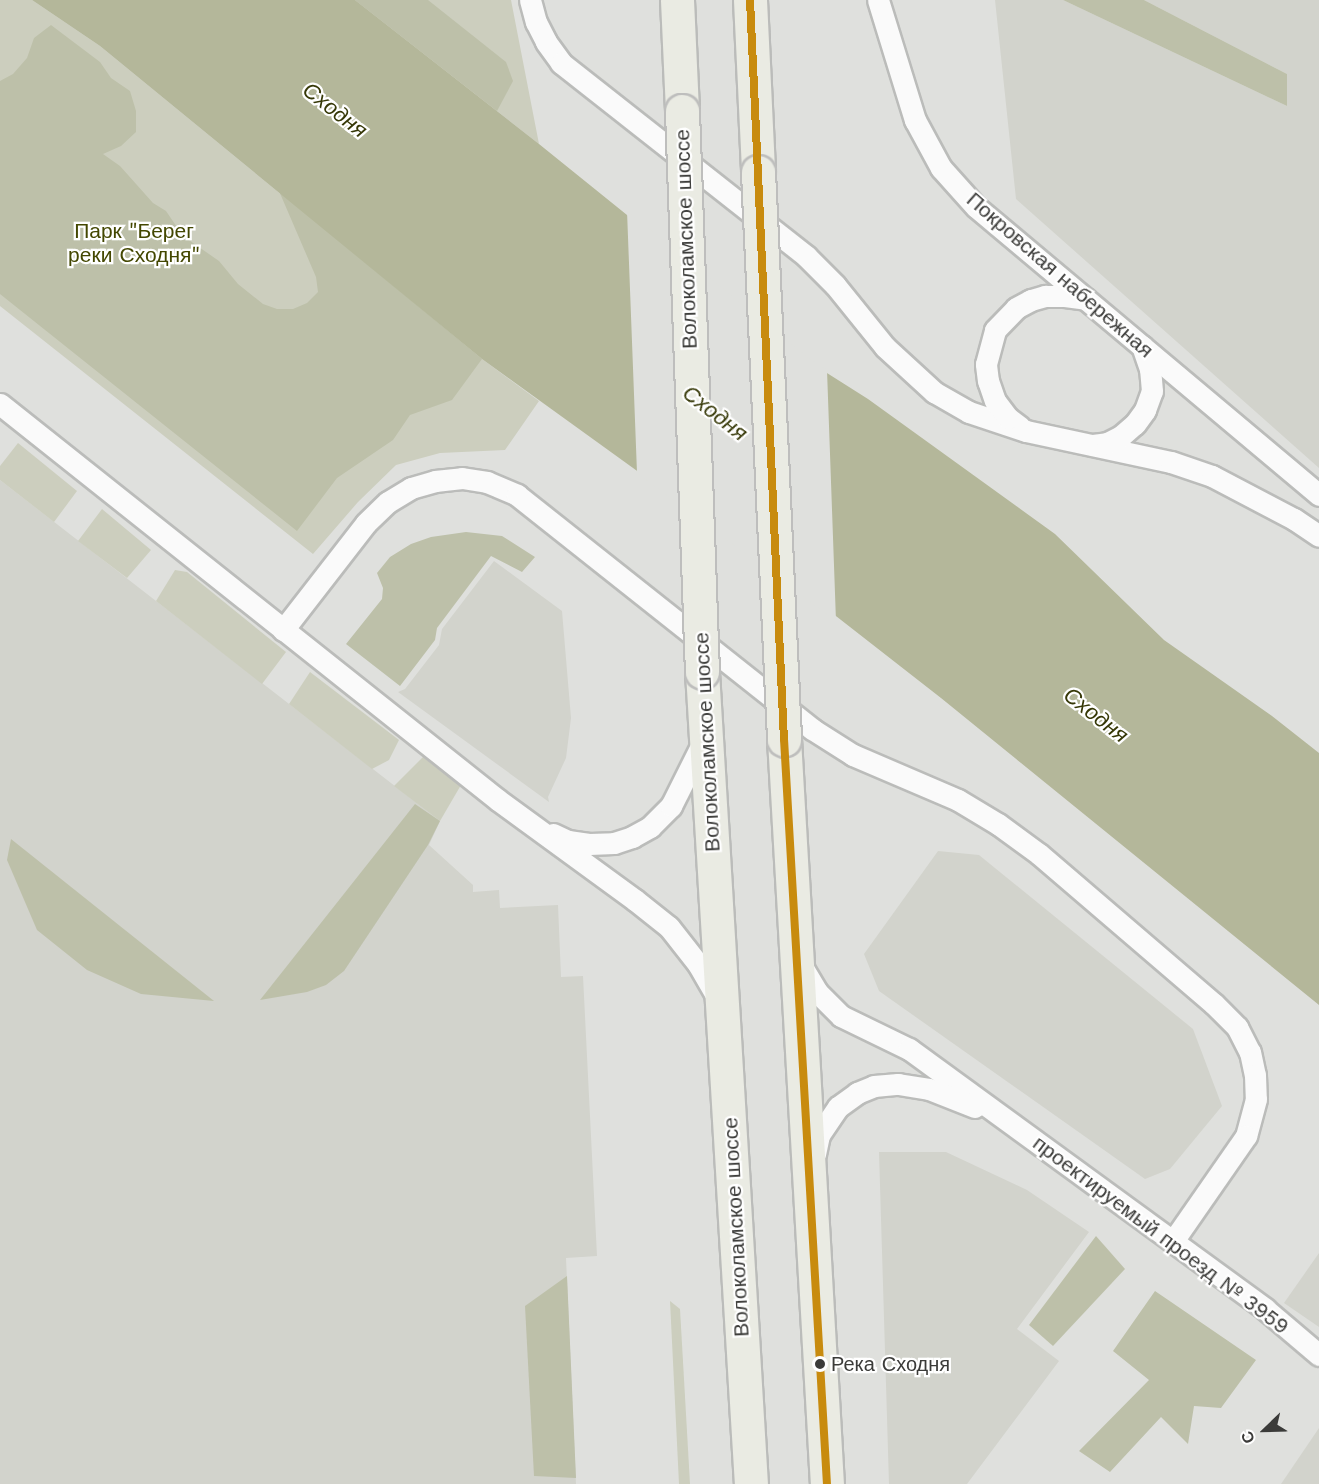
<!DOCTYPE html>
<meta charset="utf-8">
<style>
body{margin:0}
#map{position:relative;width:1319px;height:1484px;overflow:hidden;background:#dfe0dd;font-family:"Work Sans",sans-serif}
div>[style]{position:absolute}
.built>*{inset:0;background:#d2d3cc}
.green>*{inset:0;background:#cccebe}
.forest>*{inset:0;background:#bdc0a9}
.water>*{inset:0;background:#b4b79a}
.pier>*{inset:0;background:#dfe0dd}
.roads{filter:drop-shadow(2px 0 #bbbcba) drop-shadow(-2px 0 #bbbcba) drop-shadow(0 2px #bbbcba) drop-shadow(0 -2px #bbbcba)}
.street>*{height:21px;margin:-10.5px;padding:0 10.5px;transform-origin:10.5px;border-radius:10.5px;background:#fafafa}
.primary>*{height:33px;margin:-16.5px;padding:0 16.5px;transform-origin:16.5px;border-radius:16.5px;background:#eaebe3}
.bridges{filter:drop-shadow(2px 0 #bebebd) drop-shadow(-2px 0 #bebebd) drop-shadow(0 2px #bebebd) drop-shadow(0 -2px #bebebd)}
.primary-bridge>*{height:33px;margin:-16.5px;padding:0 16.5px;transform-origin:16.5px;border-radius:16.5px;background:#eaebe3}
.bus-1>*{height:8px;margin:-4px;padding:0 4px;transform-origin:4px;border-radius:4px;background:#c88b0e}
.dots>*{width:16px;height:16px;translate:-50% -50%;box-sizing:border-box;border:3px solid #fff;border-radius:50%}
span{translate:-50% -50%;white-space:nowrap;text-align:center;line-height:1.15;-webkit-text-stroke:4.5px #fff;paint-order:stroke}
.bus-label{font-size:20px;color:#3b3b39}
.left{translate:0 -50%;text-align:left}
.park-label{font-size:21px;color:#434701}
.street-label{font-size:21px;color:#3b3b39}
.water-label{font-size:22px;color:#363807;font-style:italic}
.north{position:absolute;left:1235px;top:1400px;width:60px;height:60px;-webkit-text-stroke:4px #fff;paint-order:stroke;rotate:247deg;font-size:16px;font-weight:700;line-height:24px;text-align:center;color:#3b3b39}
.north::after{content:'';display:block;margin:auto;width:21px;height:27px;background:#3b3b39;clip-path:polygon(50% 0,100% 100%,50% 72%,0 100%)}
</style>
<div id="map">
<div class="built">
<i style="clip-path:polygon(995px 0,1063px 0,1287px 106px,1287px 74px,1144px 0,1319px 0,1319px 468px,1016px 199px)"></i>
<i style="clip-path:polygon(0 480px,440px 821px,429px 845px,473px 885px,473px 892px,499px 890px,500px 908px,558px 905px,561px 977px,583px 976px,597px 1256px,566px 1258px,576px 1484px,0 1484px)"></i>
<i style="clip-path:polygon(494px 561px,562px 611px,571px 718px,566px 758px,548px 797px,549px 802px,398px 692px,405px 689px,439px 645px,442px 629px)"></i>
<i style="clip-path:polygon(938px 851px,979px 855px,1193px 1029px,1222px 1106px,1170px 1169px,1145px 1179px,879px 991px,864px 954px)"></i>
<i style="clip-path:polygon(879px 1152px,946px 1152px,1027px 1190px,1089px 1232px,1017px 1329px,1059px 1361px,967px 1484px,889px 1484px)"></i>
<i style="clip-path:polygon(1319px 1253px,1319px 1327px,1284px 1303px)"></i>
<i style="clip-path:polygon(1319px 1428px,1319px 1484px,1281px 1484px)"></i>
</div>
<div class="green">
<i style="clip-path:polygon(0 0,32px 0,100px 46px,482px 359px,539px 401px,505px 450px,440px 453px,396px 465px,358px 502px,313px 554px,0 306px)"></i>
<i style="clip-path:polygon(355px 0,511px 0,539px 144px,497px 111px)"></i>
<i style="clip-path:polygon(18px 443px,77px 491px,54px 522px,0 480px,0 466px)"></i>
<i style="clip-path:polygon(102px 509px,151px 550px,127px 578px,78px 541px)"></i>
<i style="clip-path:polygon(175px 570px,187px 572px,286px 652px,262px 684px,156px 601px)"></i>
<i style="clip-path:polygon(310px 672px,399px 740px,389px 760px,372px 769px,289px 704px)"></i>
<i style="clip-path:polygon(425px 755px,461px 785px,440px 821px,394px 786px)"></i>
<i style="clip-path:polygon(670px 1301px,680px 1309px,690px 1484px,679px 1484px)"></i>
</div>
<div class="forest">
<i style="clip-path:polygon(355px 0,428px 0,506px 62px,513px 81px,497px 111px)"></i>
<i style="clip-path:polygon(1063px 0,1144px 0,1287px 74px,1287px 106px)"></i>
<i style="clip-path:polygon(51px 25px,100px 62px,111px 78px,130px 91px,136px 111px,136px 132px,121px 146px,103px 154px,120px 166px,153px 203px,166px 211px,183px 236px,219px 261px,238px 284px,263px 304px,277px 309px,293px 309px,307px 303px,318px 292px,316px 277px,279px 191px,482px 359px,452px 400px,410px 415px,393px 440px,337px 478px,297px 531px,0 294px,0 81px,13px 74px,27px 58px,34px 38px)"></i>
<i style="clip-path:polygon(466px 532px,502px 536px,535px 557px,522px 572px,491px 556px,437px 628px,435px 640px,400px 686px,346px 644px,382px 599px,383px 588px,377px 573px,390px 557px,411px 544px,431px 537px)"></i>
<i style="clip-path:polygon(415px 804px,440px 821px,428px 845px,344px 971px,326px 985px,307px 992px,260px 1000px)"></i>
<i style="clip-path:polygon(11px 839px,214px 1001px,141px 994px,87px 970px,37px 930px,7px 860px)"></i>
<i style="clip-path:polygon(1096px 1236px,1125px 1269px,1053px 1346px,1029px 1325px)"></i>
<i style="clip-path:polygon(567px 1276px,576px 1478px,534px 1476px,525px 1306px)"></i>
<i style="clip-path:polygon(1155px 1291px,1256px 1360px,1221px 1408px,1194px 1406px,1188px 1444px,1161px 1417px,1110px 1472px,1079px 1451px,1149px 1380px,1113px 1351px)"></i>
</div>
<div class="water">
<i style="clip-path:polygon(32px 0,355px 0,539px 144px,808px 361px,868px 399px,1055px 534px,1164px 640px,1272px 716px,1319px 753px,1319px 1005px,941px 698px,809px 595px,482px 359px,100px 46px)"></i>
</div>
<div class="pier">
<i style="clip-path:polygon(627px 211px,810px 359px,827px 370px,836px 621px,637px 473px)"></i>
</div>
<div class="roads">
<div class="street">
<i style="left:530px;top:0;width:23px;rotate:75deg"></i>
<i style="left:536px;top:22px;width:22px;rotate:63deg"></i>
<i style="left:546px;top:42px;width:26px;rotate:54deg"></i>
<i style="left:561px;top:63px;width:312px;rotate:38.2deg"></i>
<i style="left:806px;top:256px;width:41px;rotate:45deg"></i>
<i style="left:835px;top:285px;width:80px;rotate:51.1deg"></i>
<i style="left:885px;top:347px;width:67px;rotate:42.6deg"></i>
<i style="left:934px;top:392px;width:40px;rotate:29.7deg"></i>
<i style="left:969px;top:412px;width:60px;rotate:18.4deg"></i>
<i style="left:1026px;top:431px;width:148px;rotate:12.1deg"></i>
<i style="left:1171px;top:462px;width:43px;rotate:18.9deg"></i>
<i style="left:1212px;top:476px;width:93px;rotate:27.7deg"></i>
<i style="left:1294px;top:519px;width:30px;rotate:34deg"></i>
<i style="left:878px;top:0;width:126px;rotate:72.9deg"></i>
<i style="left:915px;top:120px;width:55px;rotate:61.6deg"></i>
<i style="left:941px;top:168px;width:52px;rotate:48.1deg"></i>
<i style="left:976px;top:207px;width:448px;rotate:40deg"></i>
<i style="left:0;top:404px;width:636px;rotate:38.49deg"></i>
<i style="left:498px;top:800px;width:170px;rotate:36.1deg"></i>
<i style="left:635px;top:900px;width:43px;rotate:38.5deg"></i>
<i style="left:669px;top:927px;width:47px;rotate:51.9deg"></i>
<i style="left:698px;top:964px;width:39px;rotate:60deg"></i>
<i style="left:1020px;top:427px;width:15px;rotate:-143deg"></i>
<i style="left:1008px;top:418px;width:21px;rotate:-127deg"></i>
<i style="left:995px;top:401px;width:21px;rotate:-109deg"></i>
<i style="left:988px;top:381px;width:17px;rotate:-97deg"></i>
<i style="left:986px;top:364px;width:35px;rotate:-75deg"></i>
<i style="left:995px;top:330px;width:30px;rotate:-46deg"></i>
<i style="left:1016px;top:308px;width:17px;rotate:-28deg"></i>
<i style="left:1031px;top:300px;width:15px;rotate:-16deg"></i>
<i style="left:1045px;top:296px;width:20px"></i>
<i style="left:1065px;top:296px;width:21px;rotate:8deg"></i>
<i style="left:1093px;top:445px;width:14px;rotate:-8deg"></i>
<i style="left:1107px;top:443px;width:16px;rotate:-27deg"></i>
<i style="left:1121px;top:436px;width:18px;rotate:-41deg"></i>
<i style="left:1135px;top:424px;width:17px;rotate:-54deg"></i>
<i style="left:1145px;top:410px;width:20px;rotate:-70deg"></i>
<i style="left:1152px;top:391px;width:22px;rotate:-95deg"></i>
<i style="left:1150px;top:369px;width:24px;rotate:-109deg"></i>
<i style="left:283px;top:630px;width:135px;rotate:-52.2deg"></i>
<i style="left:366px;top:523px;width:30px;rotate:-44deg"></i>
<i style="left:388px;top:502px;width:27px;rotate:-31deg"></i>
<i style="left:411px;top:488px;width:25px;rotate:-16deg"></i>
<i style="left:435px;top:481px;width:27px;rotate:-6deg"></i>
<i style="left:462px;top:478px;width:25px;rotate:9deg"></i>
<i style="left:487px;top:482px;width:33px;rotate:23deg"></i>
<i style="left:517px;top:495px;width:377px;rotate:38.4deg"></i>
<i style="left:812px;top:729px;width:49px;rotate:32.4deg"></i>
<i style="left:853px;top:755px;width:114px;rotate:23.2deg"></i>
<i style="left:958px;top:800px;width:47px;rotate:31deg"></i>
<i style="left:998px;top:824px;width:51px;rotate:36.2deg"></i>
<i style="left:1039px;top:854px;width:230px;rotate:40.6deg"></i>
<i style="left:1214px;top:1004px;width:33px;rotate:45deg"></i>
<i style="left:1237px;top:1027px;width:28px;rotate:63deg"></i>
<i style="left:1250px;top:1052px;width:24px;rotate:78deg"></i>
<i style="left:1255px;top:1075px;width:24px;rotate:88deg"></i>
<i style="left:1256px;top:1099px;width:38px;rotate:105deg"></i>
<i style="left:1246px;top:1136px;width:128px;rotate:124.8deg"></i>
<i style="left:553px;top:834px;width:17px;rotate:25deg"></i>
<i style="left:568px;top:841px;width:21px;rotate:8deg"></i>
<i style="left:589px;top:844px;width:25px;rotate:-2deg"></i>
<i style="left:614px;top:843px;width:19px;rotate:-18deg"></i>
<i style="left:632px;top:837px;width:21px;rotate:-29deg"></i>
<i style="left:650px;top:827px;width:30px;rotate:-45deg"></i>
<i style="left:671px;top:806px;width:74px;rotate:-63.4deg"></i>
<i style="left:801px;top:965px;width:31px;rotate:59deg"></i>
<i style="left:817px;top:992px;width:34px;rotate:45deg"></i>
<i style="left:841px;top:1016px;width:76px;rotate:25.9deg"></i>
<i style="left:909px;top:1049px;width:441px;rotate:36.1deg"></i>
<i style="left:1265px;top:1309px;width:71px;rotate:40.4deg"></i>
<i style="left:815px;top:1154px;width:19px;rotate:-78deg"></i>
<i style="left:819px;top:1135px;width:34px;rotate:-56deg"></i>
<i style="left:838px;top:1107px;width:24px;rotate:-36deg"></i>
<i style="left:857px;top:1093px;width:18px;rotate:-22deg"></i>
<i style="left:874px;top:1086px;width:24px;rotate:-5deg"></i>
<i style="left:898px;top:1084px;width:31px;rotate:9deg"></i>
<i style="left:929px;top:1089px;width:49px;rotate:21.4deg"></i>
</div>
<div class="primary">
<i style="left:677px;top:0;width:111px;rotate:87.4deg"></i>
<i style="left:750px;top:0;width:172px;rotate:87.3deg"></i>
<i style="left:702px;top:672px;width:813px;rotate:86.55deg"></i>
<i style="left:784px;top:739px;width:746px;rotate:86.7deg"></i>
</div>
</div>
<div class="bridges">
<div class="primary-bridge">
<i style="left:682px;top:111px;width:561px;rotate:87.96deg"></i>
<i style="left:758px;top:172px;width:568px;rotate:87.37deg"></i>
</div>
</div>
<div class="bus-1">
<i style="left:750px;top:0;width:740px;rotate:87.37deg"></i>
<i style="left:784px;top:739px;width:746px;rotate:86.7deg"></i>
</div>
<div class="dots">
<i style="left:820px;top:1364px;background:#3b3b39"></i>
</div>
<div class="bus-label">
<span class="left" style="left:831px;top:1364px">Река Сходня</span>
</div>
<div class="park-label">
<span style="left:134px;top:243px">Парк "Берег<br>реки Сходня"</span>
</div>
<div class="street-label">
<span style="left:686px;top:239px;rotate:-92deg">Волоколамское шоссе</span>
<span style="left:1060px;top:275px;rotate:41deg">Покровская набережная</span>
<span style="left:707px;top:742px;rotate:-93deg">Волоколамское шоссе</span>
<span style="left:736px;top:1227px;rotate:-93deg">Волоколамское шоссе</span>
<span style="left:1161px;top:1235px;rotate:37deg">проектируемый проезд № 3959</span>
</div>
<div class="water-label">
<span style="left:335px;top:110px;rotate:38deg">Сходня</span>
<span style="left:715px;top:413px;rotate:38deg">Сходня</span>
<span style="left:1096px;top:715px;rotate:38deg">Сходня</span>
</div>
<div class="north">С</div>
</div>
